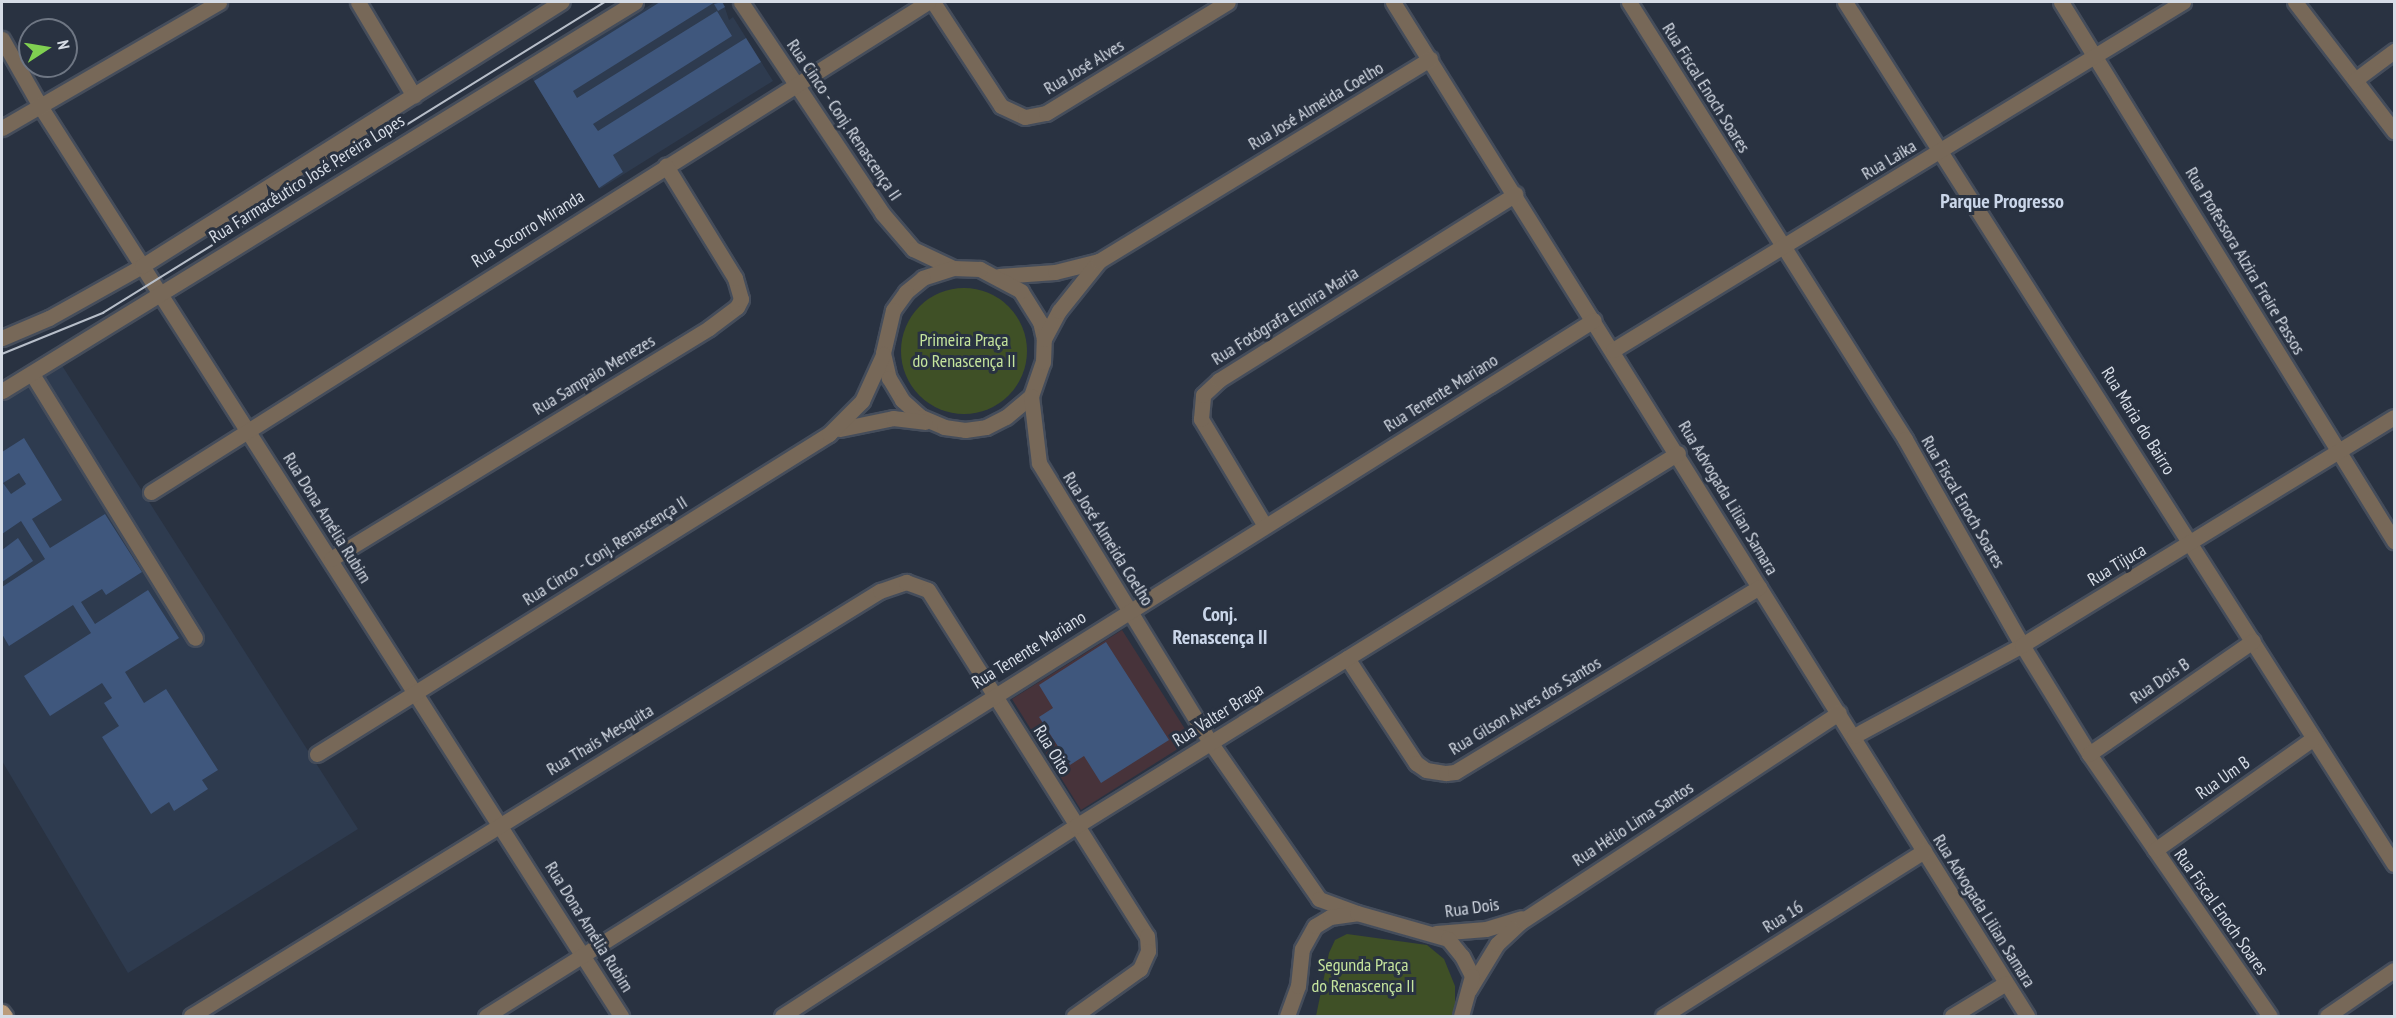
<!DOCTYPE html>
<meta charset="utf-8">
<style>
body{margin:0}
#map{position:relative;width:2396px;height:1018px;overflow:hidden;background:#293241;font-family:"PT Sans Narrow",sans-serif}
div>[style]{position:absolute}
.commercial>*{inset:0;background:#47333a}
.built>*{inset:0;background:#2e3b4f}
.green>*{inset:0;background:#3f5026}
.round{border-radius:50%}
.building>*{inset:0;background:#3f577d}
.roads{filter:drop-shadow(2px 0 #454d5b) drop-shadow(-2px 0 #454d5b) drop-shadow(0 2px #454d5b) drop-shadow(0 -2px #454d5b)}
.minor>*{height:15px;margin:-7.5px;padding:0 7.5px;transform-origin:7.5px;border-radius:7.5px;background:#776858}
.major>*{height:15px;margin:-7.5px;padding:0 7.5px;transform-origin:7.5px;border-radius:7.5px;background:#bb9c7b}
.tram>*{height:1.5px;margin:-0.75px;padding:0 0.75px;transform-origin:0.75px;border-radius:0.75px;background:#b7bec9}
span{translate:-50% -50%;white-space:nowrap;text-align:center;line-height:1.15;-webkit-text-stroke:6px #293241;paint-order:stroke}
.street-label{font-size:18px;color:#d6dce6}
.park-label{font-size:18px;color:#c5e49d}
.neighbourhood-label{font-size:20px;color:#cad6e9;font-weight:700}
.frame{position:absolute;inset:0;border:3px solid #d6dce6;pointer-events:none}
.north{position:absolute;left:18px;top:18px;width:60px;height:60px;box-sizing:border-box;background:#293241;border:2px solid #6e7683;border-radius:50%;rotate:78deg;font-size:16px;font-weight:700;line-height:24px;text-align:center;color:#d6dce6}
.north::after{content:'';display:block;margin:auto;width:21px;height:27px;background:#80d051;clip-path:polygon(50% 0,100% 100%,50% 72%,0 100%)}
</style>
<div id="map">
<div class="commercial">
<i style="clip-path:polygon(1122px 630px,1192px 740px,1081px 810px,1012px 699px)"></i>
</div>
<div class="built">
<i style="clip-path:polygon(655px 2px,723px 2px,729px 20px,733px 17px,773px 81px,600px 189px,532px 78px)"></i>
<i style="clip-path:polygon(61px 364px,358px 829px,128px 973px,2px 761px,2px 399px)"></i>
</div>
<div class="green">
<i class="round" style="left:901px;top:288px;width:126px;height:126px"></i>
<i style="clip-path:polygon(1347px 934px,1427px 945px,1444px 959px,1455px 986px,1455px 1016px,1316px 1016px,1329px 953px,1335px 940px)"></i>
</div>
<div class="building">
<i style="clip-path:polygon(660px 2px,715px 2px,573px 91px,577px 98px,717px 11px,732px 36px,593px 124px,598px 131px,746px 38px,761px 62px,613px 155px,623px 172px,599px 188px,534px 81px)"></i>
<i style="clip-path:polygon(722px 2px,725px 7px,718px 11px,714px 4px)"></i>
<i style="clip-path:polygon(evenodd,24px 438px,62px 500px,32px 519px,50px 548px,105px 514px,142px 572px,106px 595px,102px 589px,81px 602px,95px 624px,148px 590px,179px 638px,125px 672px,144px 703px,166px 689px,218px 770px,202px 780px,208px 789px,174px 811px,169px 802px,151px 814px,102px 737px,119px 726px,104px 703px,112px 698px,102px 683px,50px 716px,24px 676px,91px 633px,73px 605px,9px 646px,2px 634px,2px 587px,45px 559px,21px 521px,2px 534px,2px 452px,24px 438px,19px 473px,26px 484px,11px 494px,3px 483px,19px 473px)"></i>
<i style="clip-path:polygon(18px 538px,33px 561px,2px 582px,2px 550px)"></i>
<i style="clip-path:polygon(1106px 642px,1169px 740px,1101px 783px,1084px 756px,1070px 765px,1039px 717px,1053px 708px,1039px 685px)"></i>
</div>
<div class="roads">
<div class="minor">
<i style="left:358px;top:2px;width:109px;rotate:59.2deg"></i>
<i style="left:741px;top:2px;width:254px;rotate:56.2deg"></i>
<i style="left:882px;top:213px;width:48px;rotate:49.3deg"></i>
<i style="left:913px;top:249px;width:44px;rotate:25.4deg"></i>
<i style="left:933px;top:2px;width:124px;rotate:56.8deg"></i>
<i style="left:1001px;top:106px;width:26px;rotate:25deg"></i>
<i style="left:1025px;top:117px;width:21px;rotate:-11deg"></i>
<i style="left:1046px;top:113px;width:213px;rotate:-31.4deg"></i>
<i style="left:1393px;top:2px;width:1196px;rotate:57.98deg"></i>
<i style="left:1629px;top:2px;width:517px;rotate:57.72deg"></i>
<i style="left:1905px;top:439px;width:237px;rotate:60.4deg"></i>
<i style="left:2022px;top:645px;width:128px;rotate:58.4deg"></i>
<i style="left:2089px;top:754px;width:318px;rotate:55.4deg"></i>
<i style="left:1845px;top:2px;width:1022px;rotate:57.51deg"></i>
<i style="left:2061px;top:2px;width:634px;rotate:58.29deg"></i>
<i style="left:2295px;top:2px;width:163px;rotate:52.5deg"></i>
<i style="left:2px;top:39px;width:77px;rotate:60.4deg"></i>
<i style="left:40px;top:106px;width:1080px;rotate:57.44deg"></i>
<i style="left:2355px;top:80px;width:49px;rotate:-36.6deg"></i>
<i style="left:2px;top:128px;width:251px;rotate:-30.1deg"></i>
<i style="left:999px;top:276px;width:56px;rotate:-4.1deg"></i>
<i style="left:1055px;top:272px;width:45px;rotate:-14deg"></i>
<i style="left:2px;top:338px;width:51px;rotate:-23.1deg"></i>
<i style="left:49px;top:318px;width:107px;rotate:-29.2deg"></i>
<i style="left:142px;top:266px;width:496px;rotate:-32.2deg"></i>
<i style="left:1044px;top:339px;width:17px;rotate:-103deg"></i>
<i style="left:1040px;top:322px;width:36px;rotate:-122deg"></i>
<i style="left:1021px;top:291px;width:47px;rotate:-151.8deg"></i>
<i style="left:980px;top:269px;width:27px;rotate:-178deg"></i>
<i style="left:953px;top:268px;width:32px;rotate:162deg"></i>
<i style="left:923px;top:278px;width:22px;rotate:141deg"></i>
<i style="left:906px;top:292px;width:22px;rotate:126deg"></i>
<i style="left:893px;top:310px;width:44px;rotate:103.1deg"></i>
<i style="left:883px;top:353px;width:26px;rotate:77deg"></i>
<i style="left:889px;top:378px;width:26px;rotate:59deg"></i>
<i style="left:902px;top:400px;width:25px;rotate:42deg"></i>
<i style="left:921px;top:417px;width:25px;rotate:23deg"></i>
<i style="left:944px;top:427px;width:21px;rotate:8deg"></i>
<i style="left:965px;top:430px;width:21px;rotate:-8deg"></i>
<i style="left:986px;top:427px;width:22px;rotate:-27deg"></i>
<i style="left:1006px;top:417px;width:33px;rotate:-40deg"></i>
<i style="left:1031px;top:396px;width:36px;rotate:-71deg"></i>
<i style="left:1043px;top:362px;width:23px;rotate:-88deg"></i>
<i style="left:1044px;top:339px;width:32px;rotate:-62deg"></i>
<i style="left:1059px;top:311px;width:64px;rotate:-51.3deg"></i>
<i style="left:1099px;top:261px;width:388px;rotate:-31.4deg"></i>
<i style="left:1613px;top:350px;width:668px;rotate:-31.41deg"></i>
<i style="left:32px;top:374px;width:310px;rotate:58.3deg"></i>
<i style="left:2px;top:391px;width:743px;rotate:-31.57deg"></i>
<i style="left:1031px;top:396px;width:67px;rotate:83.2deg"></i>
<i style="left:1039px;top:463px;width:327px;rotate:58.5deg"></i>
<i style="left:1210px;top:742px;width:191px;rotate:55.2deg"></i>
<i style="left:1319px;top:899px;width:40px;rotate:20.2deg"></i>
<i style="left:840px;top:429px;width:54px;rotate:-11.7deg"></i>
<i style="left:893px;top:418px;width:32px;rotate:7deg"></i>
<i style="left:151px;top:492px;width:919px;rotate:-32.24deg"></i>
<i style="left:1265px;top:526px;width:125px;rotate:-120.9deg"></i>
<i style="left:1201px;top:419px;width:24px;rotate:-85deg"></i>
<i style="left:1203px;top:395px;width:22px;rotate:-43deg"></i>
<i style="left:1219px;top:380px;width:350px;rotate:-32.1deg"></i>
<i style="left:331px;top:559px;width:443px;rotate:-31.4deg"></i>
<i style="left:709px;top:328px;width:35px;rotate:-37deg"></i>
<i style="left:737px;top:307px;width:9px;rotate:-63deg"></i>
<i style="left:741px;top:299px;width:22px;rotate:-106deg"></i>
<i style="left:735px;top:278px;width:132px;rotate:-121.6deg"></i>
<i style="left:1347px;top:658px;width:126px;rotate:56.7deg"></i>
<i style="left:1416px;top:763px;width:12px;rotate:35deg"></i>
<i style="left:1426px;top:770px;width:20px;rotate:9deg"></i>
<i style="left:1446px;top:773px;width:9px;rotate:-6deg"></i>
<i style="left:1455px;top:772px;width:356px;rotate:-31.3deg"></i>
<i style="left:1854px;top:736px;width:191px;rotate:-28.4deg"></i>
<i style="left:2022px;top:645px;width:436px;rotate:-31.5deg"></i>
<i style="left:317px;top:754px;width:604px;rotate:-32.01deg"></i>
<i style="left:829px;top:434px;width:47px;rotate:-45deg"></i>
<i style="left:862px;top:401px;width:51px;rotate:-65.5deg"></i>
<i style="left:2089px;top:754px;width:199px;rotate:-34.6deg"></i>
<i style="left:2155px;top:850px;width:194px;rotate:-35.2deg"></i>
<i style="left:1436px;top:933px;width:50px;rotate:-4.6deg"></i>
<i style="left:1486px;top:929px;width:37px;rotate:-17deg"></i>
<i style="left:1469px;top:990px;width:54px;rotate:-58.7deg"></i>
<i style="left:1497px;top:944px;width:34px;rotate:-43deg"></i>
<i style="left:1522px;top:921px;width:379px;rotate:-33.3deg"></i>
<i style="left:191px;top:1016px;width:810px;rotate:-31.67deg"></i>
<i style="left:880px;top:591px;width:28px;rotate:-19deg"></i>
<i style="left:906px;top:582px;width:23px;rotate:20deg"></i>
<i style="left:928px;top:590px;width:409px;rotate:57.7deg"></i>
<i style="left:1147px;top:936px;width:15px;rotate:86deg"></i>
<i style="left:1148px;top:951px;width:20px;rotate:114deg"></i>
<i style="left:1140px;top:969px;width:81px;rotate:144.5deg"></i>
<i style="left:486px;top:1016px;width:1308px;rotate:-32.14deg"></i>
<i style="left:782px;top:1016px;width:350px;rotate:-32.9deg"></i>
<i style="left:1076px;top:826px;width:708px;rotate:-31.78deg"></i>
<i style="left:1287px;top:1016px;width:32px;rotate:-70deg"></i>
<i style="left:1298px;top:986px;width:37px;rotate:-84deg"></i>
<i style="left:1302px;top:949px;width:26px;rotate:-61deg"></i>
<i style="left:1315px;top:926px;width:17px;rotate:-31deg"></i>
<i style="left:1330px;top:917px;width:27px;rotate:-8deg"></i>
<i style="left:1357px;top:913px;width:95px;rotate:15.9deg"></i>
<i style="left:1448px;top:939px;width:22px;rotate:51deg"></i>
<i style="left:1462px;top:956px;width:22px;rotate:63deg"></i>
<i style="left:1472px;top:976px;width:41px;rotate:105.4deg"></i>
<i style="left:1663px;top:1016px;width:309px;rotate:-32.3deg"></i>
<i style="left:1952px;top:1016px;width:63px;rotate:-31.4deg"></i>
<i style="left:2327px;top:1016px;width:81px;rotate:-34.5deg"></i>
</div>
<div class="major">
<i style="left:2px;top:1012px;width:5px;rotate:53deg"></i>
</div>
</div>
<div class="tram">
<i style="left:2px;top:354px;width:109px;rotate:-22.1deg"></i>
<i style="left:103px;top:313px;width:591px;rotate:-31.78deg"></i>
</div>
<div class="street-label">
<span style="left:1084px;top:67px;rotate:-31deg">Rua José Alves</span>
<span style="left:1706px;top:88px;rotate:58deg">Rua Fiscal Enoch Soares</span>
<span style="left:1316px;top:106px;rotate:-31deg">Rua José Almeida Coelho</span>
<span style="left:844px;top:120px;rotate:56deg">Rua Cinco - Conj. Renascença II</span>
<span style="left:1889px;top:160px;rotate:-31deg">Rua Laika</span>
<span style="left:307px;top:179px;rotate:-32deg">Rua Farmacêutico José Pereira Lopes</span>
<span style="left:528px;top:229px;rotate:-32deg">Rua Socorro Miranda</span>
<span style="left:2245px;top:261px;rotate:59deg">Rua Professora Alzira Freire Passos</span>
<span style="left:1285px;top:316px;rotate:-32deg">Rua Fotógrafa Elmira Maria</span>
<span style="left:594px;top:375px;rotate:-31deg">Rua Sampaio Menezes</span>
<span style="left:1441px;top:393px;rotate:-32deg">Rua Tenente Mariano</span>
<span style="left:2138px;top:421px;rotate:58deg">Rua Maria do Bairro</span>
<span style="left:1728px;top:498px;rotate:59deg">Rua Advogada Lilian Samara</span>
<span style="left:1963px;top:502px;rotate:60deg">Rua Fiscal Enoch Soares</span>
<span style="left:327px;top:518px;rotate:58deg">Rua Dona Amélia Rubim</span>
<span style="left:1108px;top:539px;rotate:58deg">Rua José Almeida Coelho</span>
<span style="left:605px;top:551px;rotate:-32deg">Rua Cinco - Conj. Renascença II</span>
<span style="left:2117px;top:565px;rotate:-31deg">Rua Tijuca</span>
<span style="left:1029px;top:650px;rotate:-32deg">Rua Tenente Mariano</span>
<span style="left:2160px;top:681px;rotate:-34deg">Rua Dois B</span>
<span style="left:1525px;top:706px;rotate:-31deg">Rua Gilson Alves dos Santos</span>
<span style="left:1218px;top:715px;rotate:-32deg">Rua Valter Braga</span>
<span style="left:600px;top:740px;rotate:-31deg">Rua Thaís Mesquita</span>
<span style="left:1052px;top:750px;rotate:58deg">Rua Oito</span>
<span style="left:2223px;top:778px;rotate:-35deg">Rua Um B</span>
<span style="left:1633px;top:824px;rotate:-33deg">Rua Hélio Lima Santos</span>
<span style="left:1472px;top:908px;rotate:-8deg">Rua Dois</span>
<span style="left:1984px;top:911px;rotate:58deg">Rua Advogada Lilian Samara</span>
<span style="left:2221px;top:912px;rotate:55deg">Rua Fiscal Enoch Soares</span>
<span style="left:1783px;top:917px;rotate:-32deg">Rua 16</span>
<span style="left:589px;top:927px;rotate:58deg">Rua Dona Amélia Rubim</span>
</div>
<div class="park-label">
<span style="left:964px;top:351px">Primeira Praça<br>do Renascença II</span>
<span style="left:1363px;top:976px">Segunda Praça<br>do Renascença II</span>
</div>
<div class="neighbourhood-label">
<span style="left:2002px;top:201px">Parque Progresso</span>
<span style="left:1220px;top:626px">Conj.<br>Renascença II</span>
</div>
<div class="frame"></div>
<div class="north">N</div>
</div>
